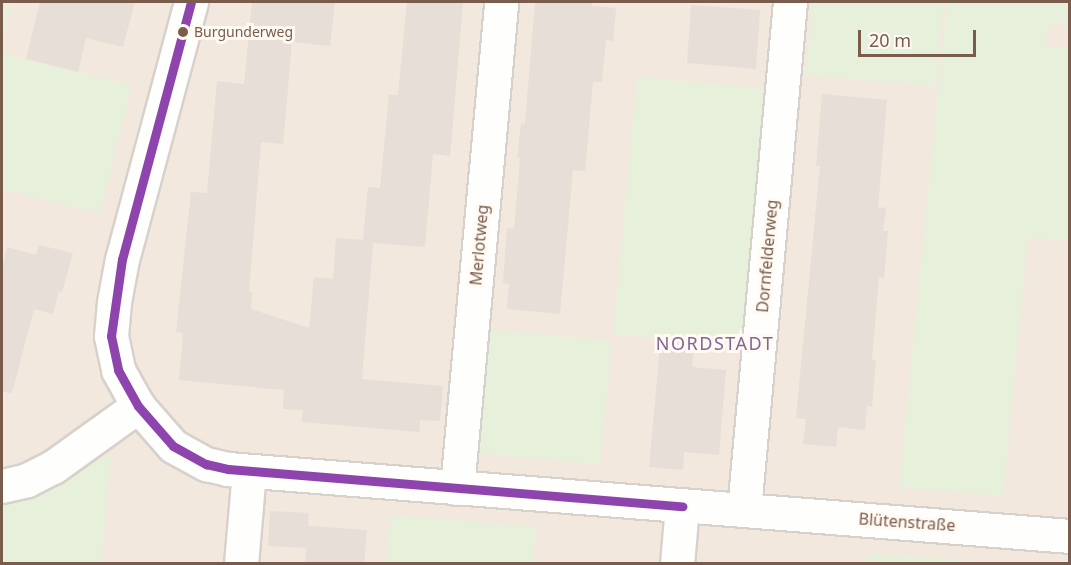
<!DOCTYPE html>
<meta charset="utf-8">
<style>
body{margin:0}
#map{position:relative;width:1071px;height:565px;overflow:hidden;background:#f9f5f0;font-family:"Noto Sans",sans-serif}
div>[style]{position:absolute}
.residential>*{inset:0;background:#f2e8de}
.green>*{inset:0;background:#e7f0db}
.building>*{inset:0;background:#e6ded7}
.roads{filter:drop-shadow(2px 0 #d7d1cb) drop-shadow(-2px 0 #d7d1cb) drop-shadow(0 2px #d7d1cb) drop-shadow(0 -2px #d7d1cb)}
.minor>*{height:33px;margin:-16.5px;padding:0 16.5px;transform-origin:16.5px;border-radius:16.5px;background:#fefefd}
.bus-1>*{height:9px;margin:-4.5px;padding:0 4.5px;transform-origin:4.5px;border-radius:4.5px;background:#8e44ad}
.dots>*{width:16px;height:16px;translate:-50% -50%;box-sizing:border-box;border:3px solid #fffaf3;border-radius:50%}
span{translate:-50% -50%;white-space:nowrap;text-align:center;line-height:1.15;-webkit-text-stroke:6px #fffaf3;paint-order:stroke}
.bus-label{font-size:14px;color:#7a5c4d}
.left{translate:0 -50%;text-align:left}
.street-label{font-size:16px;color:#7a5c4d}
.neighbourhood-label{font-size:18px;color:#846695;letter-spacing:1.5px}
.frame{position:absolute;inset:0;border:3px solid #7a5c4d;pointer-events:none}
.scale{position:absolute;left:858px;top:30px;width:118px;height:27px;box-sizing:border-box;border:3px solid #7a5c4d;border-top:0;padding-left:8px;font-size:18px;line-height:21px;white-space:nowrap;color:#7a5c4d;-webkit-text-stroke:4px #fffaf3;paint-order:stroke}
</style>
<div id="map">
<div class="residential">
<i style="clip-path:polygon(2px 2px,1069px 2px,1069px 563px,2px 563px)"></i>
</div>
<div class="green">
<i style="clip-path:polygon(2px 2px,12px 2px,2px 44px)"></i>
<i style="clip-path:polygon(813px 2px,943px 2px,936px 87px,806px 75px)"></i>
<i style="clip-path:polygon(947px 2px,1069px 2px,1069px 25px,1048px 23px,1045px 46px,1069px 48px,1069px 241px,1028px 237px,1003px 496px,899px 487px)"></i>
<i style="clip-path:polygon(2px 53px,132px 85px,100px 213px,2px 189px)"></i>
<i style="clip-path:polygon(637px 77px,770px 89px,746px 346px,613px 334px)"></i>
<i style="clip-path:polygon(487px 329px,612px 341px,600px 464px,476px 453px)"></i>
<i style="clip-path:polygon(111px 453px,101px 563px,2px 563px,2px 504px,40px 494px)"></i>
<i style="clip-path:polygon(390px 515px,536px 527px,533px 563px,386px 563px)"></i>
<i style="clip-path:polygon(868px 553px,887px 554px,995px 563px,867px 563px)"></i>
</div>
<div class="building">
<i style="clip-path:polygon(40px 2px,135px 2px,123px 47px,86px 38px,78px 72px,26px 59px)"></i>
<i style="clip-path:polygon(252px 2px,335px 2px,330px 46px,292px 42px,283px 144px,261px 142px,249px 292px,252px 292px,251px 309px,309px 328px,314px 277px,333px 279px,336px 238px,363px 240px,368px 187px,380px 188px,389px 95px,398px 95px,407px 2px,463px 2px,450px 156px,433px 154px,425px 247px,373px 243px,362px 379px,443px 386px,440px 421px,420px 420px,419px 432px,302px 422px,303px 410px,283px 409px,284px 390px,179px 380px,183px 333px,176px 332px,191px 192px,207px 193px,217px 81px,244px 84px)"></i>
<i style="clip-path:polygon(535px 2px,592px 2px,592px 6px,616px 8px,613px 41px,606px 40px,602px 82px,593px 82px,585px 171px,573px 170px,560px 314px,507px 309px,509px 284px,503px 283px,507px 228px,514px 229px,520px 158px,517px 158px,521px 123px,525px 124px)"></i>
<i style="clip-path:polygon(691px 5px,760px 10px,756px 69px,687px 63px)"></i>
<i style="clip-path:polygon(822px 94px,887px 100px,878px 207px,886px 208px,883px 231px,888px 231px,884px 278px,879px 277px,872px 360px,876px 360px,872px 407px,867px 406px,865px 430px,838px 427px,836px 447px,803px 444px,806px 419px,796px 418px,820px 166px,816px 166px)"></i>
<i style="clip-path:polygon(39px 245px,73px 253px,62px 292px,59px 291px,53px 314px,34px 309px,12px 393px,2px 392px,2px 269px,7px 247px,36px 255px)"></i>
<i style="clip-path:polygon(660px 346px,694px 349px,692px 367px,726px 370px,719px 455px,684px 452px,683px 470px,649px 467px)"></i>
<i style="clip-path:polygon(270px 511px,309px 513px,308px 526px,367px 530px,364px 564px,305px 564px,306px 548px,268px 546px)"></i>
</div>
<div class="roads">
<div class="minor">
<i style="left:191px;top:2px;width:266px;rotate:105deg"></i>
<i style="left:122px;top:259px;width:44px;rotate:100.5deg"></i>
<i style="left:114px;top:302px;width:34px;rotate:95deg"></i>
<i style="left:111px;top:336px;width:35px;rotate:78deg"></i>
<i style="left:118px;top:370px;width:41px;rotate:60.9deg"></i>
<i style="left:138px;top:406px;width:53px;rotate:48.8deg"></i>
<i style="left:173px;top:446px;width:38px;rotate:29deg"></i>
<i style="left:206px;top:464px;width:23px;rotate:13deg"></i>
<i style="left:228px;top:469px;width:845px;rotate:4.55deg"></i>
<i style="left:2px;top:486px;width:26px;rotate:-13deg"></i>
<i style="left:27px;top:480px;width:29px;rotate:-27deg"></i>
<i style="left:53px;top:467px;width:105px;rotate:-35.7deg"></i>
<i style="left:457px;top:488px;width:488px;rotate:-84.8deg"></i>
<i style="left:744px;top:510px;width:510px;rotate:-84.83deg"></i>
<i style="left:241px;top:564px;width:93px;rotate:-85.1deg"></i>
<i style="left:677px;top:564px;width:58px;rotate:-85.1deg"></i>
</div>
</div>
<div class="bus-1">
<i style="left:191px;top:2px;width:266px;rotate:105deg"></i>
<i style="left:122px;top:259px;width:78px;rotate:98.1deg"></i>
<i style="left:111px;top:336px;width:35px;rotate:78deg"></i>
<i style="left:118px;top:370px;width:41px;rotate:60.9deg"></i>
<i style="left:138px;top:406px;width:53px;rotate:48.8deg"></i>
<i style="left:173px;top:446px;width:38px;rotate:29deg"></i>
<i style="left:206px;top:464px;width:23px;rotate:13deg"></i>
<i style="left:228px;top:469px;width:456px;rotate:4.7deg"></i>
</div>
<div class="dots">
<i style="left:183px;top:32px;background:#7a5c4d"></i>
</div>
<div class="bus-label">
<span class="left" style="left:194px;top:32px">Burgunderweg</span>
</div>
<div class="street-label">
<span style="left:479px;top:245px;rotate:-85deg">Merlotweg</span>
<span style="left:767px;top:256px;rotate:-85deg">Dornfelderweg</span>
<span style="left:907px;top:522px;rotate:4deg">Blütenstraße</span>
</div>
<div class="neighbourhood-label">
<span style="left:715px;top:343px">NORDSTADT</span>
</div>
<div class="frame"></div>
<div class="scale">20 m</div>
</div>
